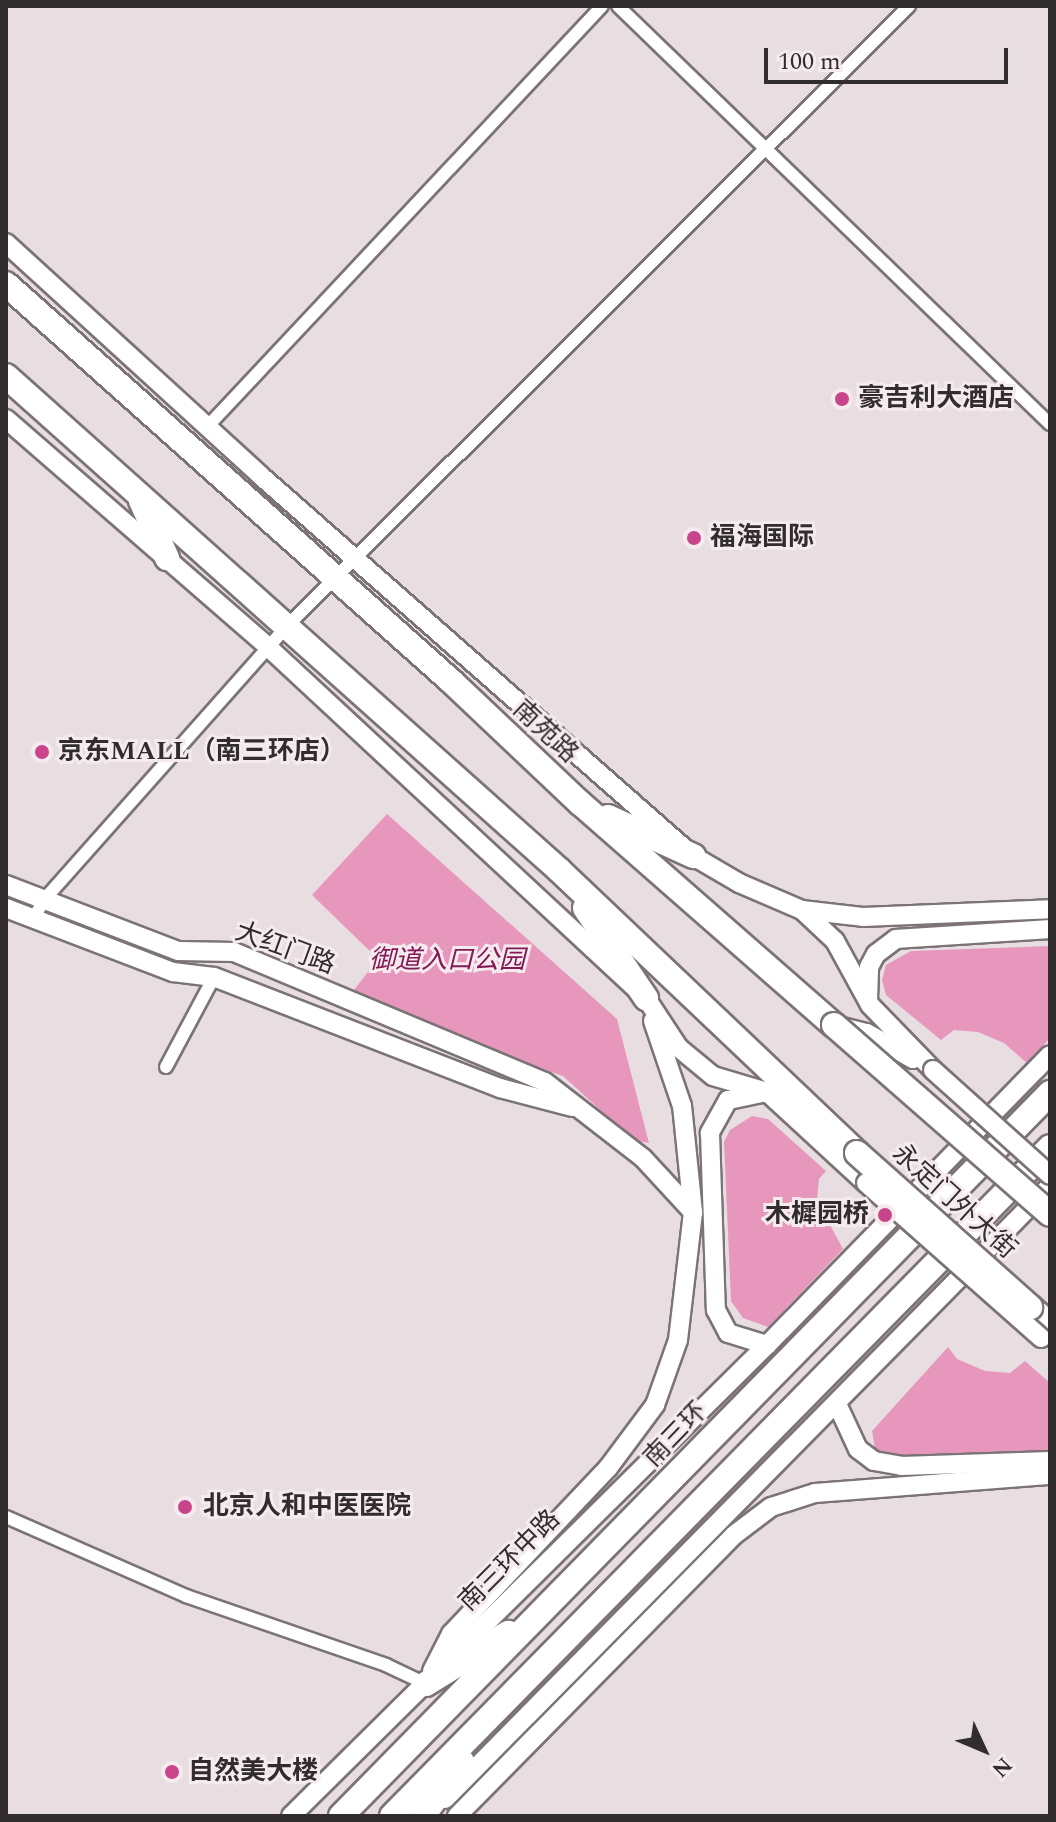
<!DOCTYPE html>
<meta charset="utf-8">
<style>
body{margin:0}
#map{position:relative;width:1056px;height:1822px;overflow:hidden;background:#e8dee2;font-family:Spectral,"Noto Sans SC",serif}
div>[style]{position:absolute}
.green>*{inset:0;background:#e697bb}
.roads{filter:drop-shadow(2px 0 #7b7376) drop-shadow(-2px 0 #7b7376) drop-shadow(0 2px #7b7376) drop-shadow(0 -2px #7b7376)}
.street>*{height:12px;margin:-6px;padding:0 6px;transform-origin:6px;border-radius:6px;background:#fff}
.secondary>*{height:18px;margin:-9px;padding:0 9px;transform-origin:9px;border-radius:9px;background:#fff}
.highway>*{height:24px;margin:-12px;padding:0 12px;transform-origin:12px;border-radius:12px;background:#fff}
.bridges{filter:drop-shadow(2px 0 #7b7376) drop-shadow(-2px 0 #7b7376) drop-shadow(0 2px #7b7376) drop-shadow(0 -2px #7b7376)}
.secondary-bridge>*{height:18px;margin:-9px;padding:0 9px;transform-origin:9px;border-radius:9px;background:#fff}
.highway-bridge>*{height:24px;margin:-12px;padding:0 12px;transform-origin:12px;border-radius:12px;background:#fff}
.dots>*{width:22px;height:22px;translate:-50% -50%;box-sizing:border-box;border:4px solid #f5ebef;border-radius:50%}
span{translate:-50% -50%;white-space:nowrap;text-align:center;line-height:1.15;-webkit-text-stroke:6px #f5ebef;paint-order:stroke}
.poi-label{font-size:26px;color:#312d2f;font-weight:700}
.left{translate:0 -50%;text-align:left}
.right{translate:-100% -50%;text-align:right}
.street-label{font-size:26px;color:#312d2f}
.park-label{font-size:26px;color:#831956;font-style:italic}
.frame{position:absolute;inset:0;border:8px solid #312d2f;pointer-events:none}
.north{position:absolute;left:944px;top:1710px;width:80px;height:80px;-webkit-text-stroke:6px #f5ebef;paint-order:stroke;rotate:134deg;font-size:22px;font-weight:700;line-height:32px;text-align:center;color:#312d2f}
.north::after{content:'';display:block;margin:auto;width:28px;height:36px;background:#312d2f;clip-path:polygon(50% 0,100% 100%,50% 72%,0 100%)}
.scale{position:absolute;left:764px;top:48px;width:244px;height:36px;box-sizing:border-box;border:4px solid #312d2f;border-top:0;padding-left:10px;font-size:24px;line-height:28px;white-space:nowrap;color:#312d2f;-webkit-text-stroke:6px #f5ebef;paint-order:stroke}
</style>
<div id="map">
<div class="green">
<i style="clip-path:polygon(387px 814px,617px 1019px,649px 1143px,633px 1140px,563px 1076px,347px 999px,378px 959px,312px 895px)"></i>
<i style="clip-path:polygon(1050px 946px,1050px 1038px,1027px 1063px,1004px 1043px,978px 1032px,954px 1030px,941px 1040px,886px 995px,882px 980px,886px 965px,911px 951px)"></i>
<i style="clip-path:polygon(752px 1116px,768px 1119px,826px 1171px,819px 1179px,817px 1201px,843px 1249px,768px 1327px,743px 1318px,731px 1301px,724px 1142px,730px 1130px)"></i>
<i style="clip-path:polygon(948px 1347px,957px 1359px,985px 1371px,1010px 1373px,1025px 1361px,1050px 1383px,1050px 1455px,884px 1459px,875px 1449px,872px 1431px)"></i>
</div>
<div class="roads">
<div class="street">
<i style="left:618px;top:6px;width:601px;rotate:44.06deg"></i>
<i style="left:207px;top:427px;width:577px;rotate:-46.82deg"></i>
<i style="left:33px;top:920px;width:21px;rotate:-62deg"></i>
<i style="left:43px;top:901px;width:369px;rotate:-48.4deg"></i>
<i style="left:288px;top:625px;width:877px;rotate:-44.91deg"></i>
<i style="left:166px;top:1067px;width:102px;rotate:-61.9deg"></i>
<i style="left:6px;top:1517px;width:197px;rotate:23.7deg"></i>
<i style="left:186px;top:1596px;width:212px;rotate:19deg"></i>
<i style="left:386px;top:1665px;width:44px;rotate:25.4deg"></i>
</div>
<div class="secondary">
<i style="left:6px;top:243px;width:345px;rotate:42.4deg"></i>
<i style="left:261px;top:476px;width:575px;rotate:41.34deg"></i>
<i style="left:693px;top:856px;width:53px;rotate:30.4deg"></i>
<i style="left:739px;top:883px;width:69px;rotate:23.2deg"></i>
<i style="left:802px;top:910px;width:61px;rotate:6.5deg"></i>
<i style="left:863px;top:917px;width:187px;rotate:-2.4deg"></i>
<i style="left:6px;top:419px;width:347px;rotate:41deg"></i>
<i style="left:268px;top:647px;width:516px;rotate:42.88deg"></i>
<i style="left:646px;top:998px;width:60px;rotate:56.6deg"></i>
<i style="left:679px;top:1048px;width:44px;rotate:39.5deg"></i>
<i style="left:713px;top:1076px;width:56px;rotate:16.5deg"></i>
<i style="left:767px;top:1092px;width:134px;rotate:42.6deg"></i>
<i style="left:6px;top:885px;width:184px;rotate:21deg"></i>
<i style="left:178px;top:951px;width:56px;rotate:1deg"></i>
<i style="left:234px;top:952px;width:337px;rotate:22.7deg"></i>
<i style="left:545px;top:1082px;width:124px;rotate:37.8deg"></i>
<i style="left:643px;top:1158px;width:74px;rotate:47.2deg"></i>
<i style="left:6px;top:908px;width:179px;rotate:21deg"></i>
<i style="left:173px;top:972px;width:41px;rotate:7deg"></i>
<i style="left:214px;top:977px;width:307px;rotate:21.2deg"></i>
<i style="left:500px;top:1088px;width:74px;rotate:14.8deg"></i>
<i style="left:802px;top:910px;width:45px;rotate:43.2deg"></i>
<i style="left:835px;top:941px;width:73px;rotate:61.3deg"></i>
<i style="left:870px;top:1005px;width:91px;rotate:45.9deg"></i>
<i style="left:868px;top:1000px;width:33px;rotate:-88deg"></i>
<i style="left:869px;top:967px;width:15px;rotate:-62deg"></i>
<i style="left:876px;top:954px;width:25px;rotate:-37deg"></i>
<i style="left:896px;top:939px;width:154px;rotate:-3.7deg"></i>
<i style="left:834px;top:1025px;width:34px;rotate:14deg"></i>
<i style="left:867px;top:1033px;width:53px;rotate:29.5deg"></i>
<i style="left:762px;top:1093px;width:35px;rotate:168deg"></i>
<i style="left:728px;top:1100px;width:38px;rotate:119deg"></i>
<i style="left:710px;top:1133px;width:177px;rotate:88.1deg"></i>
<i style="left:716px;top:1310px;width:26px;rotate:62deg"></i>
<i style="left:728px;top:1333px;width:41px;rotate:17.1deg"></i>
<i style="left:838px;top:1406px;width:47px;rotate:65.1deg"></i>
<i style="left:858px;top:1449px;width:20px;rotate:37deg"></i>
<i style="left:874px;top:1461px;width:27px;rotate:10deg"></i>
<i style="left:901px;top:1466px;width:149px;rotate:-1.9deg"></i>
<i style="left:432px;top:1671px;width:42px;rotate:-62.8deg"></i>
<i style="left:451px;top:1634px;width:228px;rotate:-46.6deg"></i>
<i style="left:608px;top:1468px;width:79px;rotate:-53.3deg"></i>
<i style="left:655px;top:1405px;width:69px;rotate:-70.5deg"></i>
<i style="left:678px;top:1340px;width:129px;rotate:-83.3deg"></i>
<i style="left:693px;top:1212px;width:107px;rotate:-95.9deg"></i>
<i style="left:682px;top:1106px;width:90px;rotate:-108.8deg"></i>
<i style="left:445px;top:1799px;width:861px;rotate:-45.38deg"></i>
<i style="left:291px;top:1816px;width:670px;rotate:-44.7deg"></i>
<i style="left:767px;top:1345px;width:405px;rotate:-45.7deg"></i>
<i style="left:457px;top:1816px;width:395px;rotate:-45.4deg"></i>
<i style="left:734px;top:1535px;width:46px;rotate:-37.1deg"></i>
<i style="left:771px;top:1507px;width:46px;rotate:-17.7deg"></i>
<i style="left:815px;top:1493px;width:236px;rotate:-4.4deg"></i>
</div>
<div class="highway">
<i style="left:6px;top:284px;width:598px;rotate:41.74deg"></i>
<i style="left:452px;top:682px;width:176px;rotate:43.4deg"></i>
<i style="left:580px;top:803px;width:337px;rotate:41.2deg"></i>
<i style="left:6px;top:376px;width:742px;rotate:41.77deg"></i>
<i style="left:559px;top:870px;width:411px;rotate:43.5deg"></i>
<i style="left:141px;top:501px;width:63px;rotate:65.5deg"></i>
<i style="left:608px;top:817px;width:94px;rotate:24.6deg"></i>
<i style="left:585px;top:908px;width:109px;rotate:55.9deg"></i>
<i style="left:1030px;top:1307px;width:27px;rotate:42deg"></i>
<i style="left:426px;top:1684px;width:97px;rotate:-31.9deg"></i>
<i style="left:341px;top:1816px;width:1013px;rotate:-45.56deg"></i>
<i style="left:392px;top:1816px;width:938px;rotate:-45.47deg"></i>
<i style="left:423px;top:1816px;width:67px;rotate:-54.2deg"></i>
</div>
</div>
<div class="bridges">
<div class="secondary-bridge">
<i style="left:933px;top:1070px;width:157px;rotate:41.9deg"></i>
<i style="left:866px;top:1183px;width:234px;rotate:41.5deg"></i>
</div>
<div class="highway-bridge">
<i style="left:834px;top:1025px;width:287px;rotate:41.2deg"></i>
<i style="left:857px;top:1153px;width:232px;rotate:41.7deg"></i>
</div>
</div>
<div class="dots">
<i style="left:842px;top:399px;background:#c8458c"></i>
<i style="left:694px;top:538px;background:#c8458c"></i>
<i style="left:42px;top:752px;background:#c8458c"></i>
<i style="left:885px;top:1215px;background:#c8458c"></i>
<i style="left:185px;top:1507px;background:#c8458c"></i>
<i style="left:172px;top:1772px;background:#c8458c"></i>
</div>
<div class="poi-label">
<span class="left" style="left:858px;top:399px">豪吉利大酒店</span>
<span class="left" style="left:710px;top:538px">福海国际</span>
<span class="left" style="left:58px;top:752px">京东MALL（南三环店）</span>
<span class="right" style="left:869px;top:1215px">木樨园桥</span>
<span class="left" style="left:203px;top:1507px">北京人和中医医院</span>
<span class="left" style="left:188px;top:1772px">自然美大楼</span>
</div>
<div class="street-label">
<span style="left:545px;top:732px;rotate:43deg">南苑路</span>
<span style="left:285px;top:949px;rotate:20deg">大红门路</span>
<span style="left:954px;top:1202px;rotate:42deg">永定门外大街</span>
<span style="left:676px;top:1435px;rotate:-46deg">南三环</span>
<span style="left:510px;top:1561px;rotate:-45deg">南三环中路</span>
</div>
<div class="park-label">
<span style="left:447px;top:961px">御道入口公园</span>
</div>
<div class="frame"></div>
<div class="north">N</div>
<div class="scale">100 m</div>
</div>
